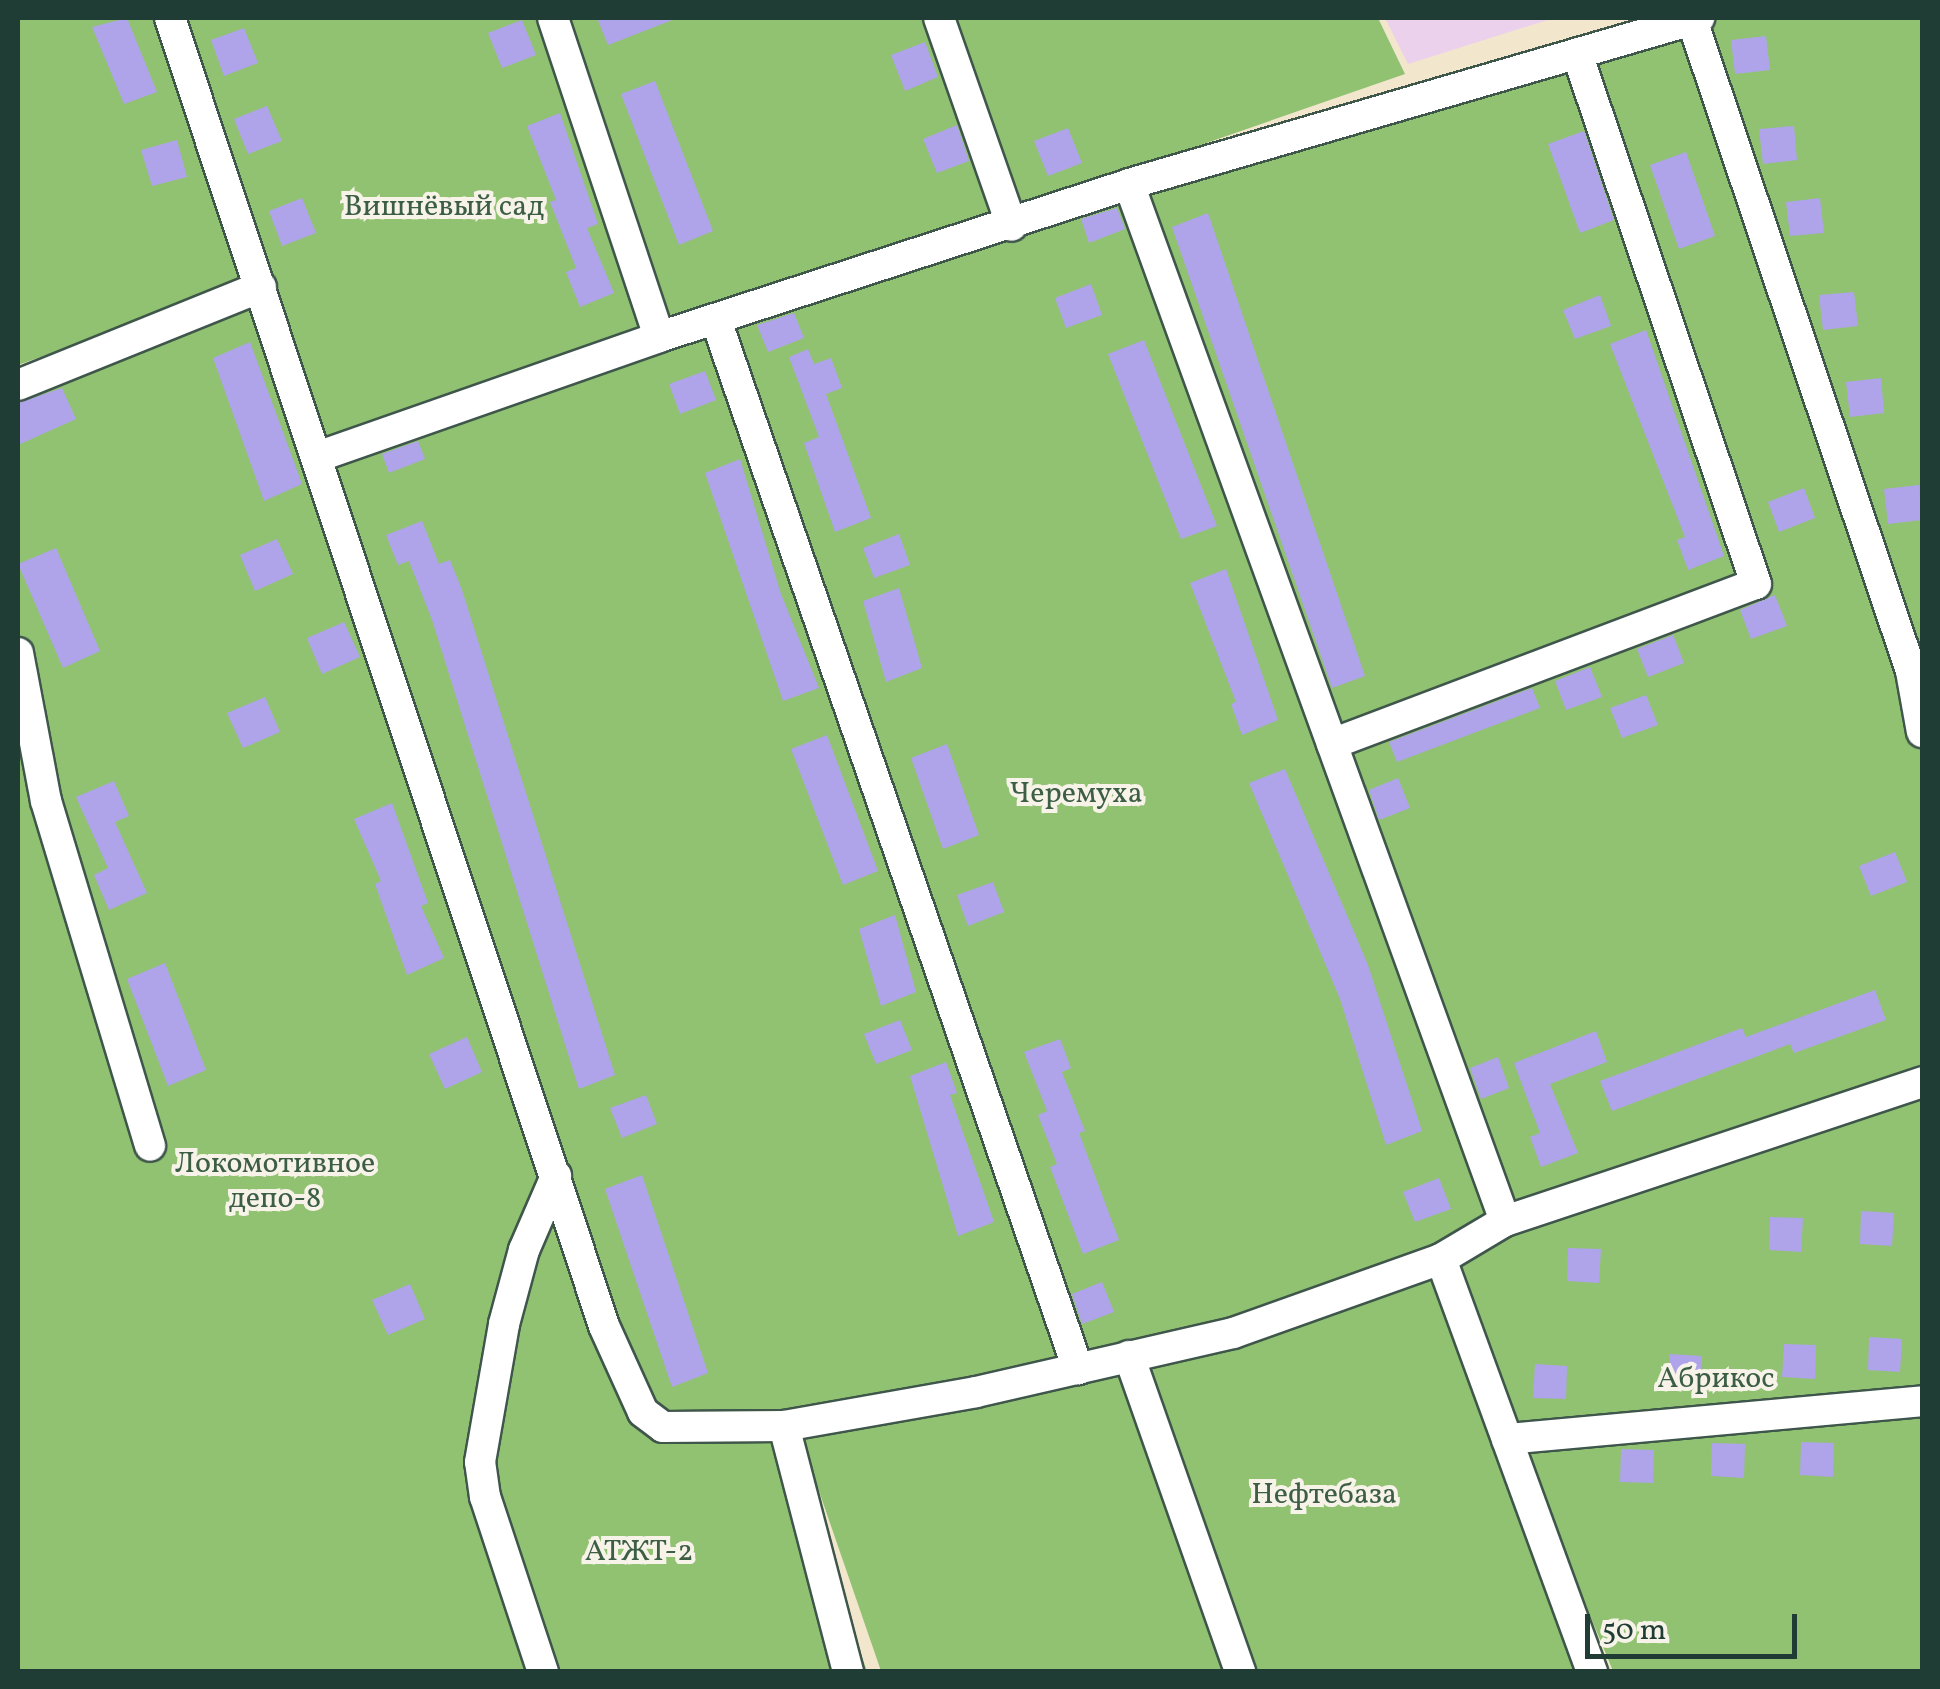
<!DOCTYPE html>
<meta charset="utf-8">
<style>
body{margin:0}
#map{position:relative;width:1940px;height:1689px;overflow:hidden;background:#f2e6cd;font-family:Vollkorn,serif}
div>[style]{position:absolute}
.built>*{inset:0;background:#ebd1ec}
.green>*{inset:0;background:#90c272}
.building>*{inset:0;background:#afa4e9}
.roads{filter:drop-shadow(2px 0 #3f564b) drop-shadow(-2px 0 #3f564b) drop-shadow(0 2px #3f564b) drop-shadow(0 -2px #3f564b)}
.minor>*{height:30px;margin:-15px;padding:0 15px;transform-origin:15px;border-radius:15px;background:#fff}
span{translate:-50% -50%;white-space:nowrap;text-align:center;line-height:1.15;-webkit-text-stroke:8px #f7f3e8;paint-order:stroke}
.park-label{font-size:30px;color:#3b5e44}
.frame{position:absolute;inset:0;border:20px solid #1f3d34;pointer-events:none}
.scale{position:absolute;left:1585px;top:1614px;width:212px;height:45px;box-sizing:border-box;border:5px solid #1f3d34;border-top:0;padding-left:12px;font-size:30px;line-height:35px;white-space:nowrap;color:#1f3d34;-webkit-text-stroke:8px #f7f3e8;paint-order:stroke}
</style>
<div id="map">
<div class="built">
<i style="clip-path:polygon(1385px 18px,1554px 18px,1408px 64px)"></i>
</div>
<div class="green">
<i style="clip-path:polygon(18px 18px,1378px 18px,1405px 74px,327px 448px,265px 277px,18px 365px)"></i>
<i style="clip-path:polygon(1709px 18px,1922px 18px,1922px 669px,1697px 22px)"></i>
<i style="clip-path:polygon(1692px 20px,1922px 732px,1922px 1671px,1613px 1671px,1442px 1259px,1233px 1333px,784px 1426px,643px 1412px,320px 456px)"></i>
<i style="clip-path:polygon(260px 289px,546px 1172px,473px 1432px,545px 1671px,18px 1672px,18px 385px)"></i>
<i style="clip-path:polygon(547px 1197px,638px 1421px,781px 1429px,867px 1671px,550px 1671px,494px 1490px,491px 1453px)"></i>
<i style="clip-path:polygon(1438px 1267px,1583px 1671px,881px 1671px,799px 1433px)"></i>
</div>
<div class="building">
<i style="clip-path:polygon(127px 18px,157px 92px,124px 104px,92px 27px)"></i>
<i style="clip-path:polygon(597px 18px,675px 18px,675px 19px,608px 45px)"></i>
<i style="clip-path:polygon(522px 20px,536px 55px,502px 68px,488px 33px)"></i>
<i style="clip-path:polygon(244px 28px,258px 63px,224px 76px,211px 40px)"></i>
<i style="clip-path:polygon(1766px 36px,1770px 70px,1735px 74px,1731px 40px)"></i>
<i style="clip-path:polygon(925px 42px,938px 77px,905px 91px,891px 55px)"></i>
<i style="clip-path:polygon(655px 81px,713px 231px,679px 245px,621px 94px)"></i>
<i style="clip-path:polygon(267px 106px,282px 141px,248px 154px,234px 119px)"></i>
<i style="clip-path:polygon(560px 113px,598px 224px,587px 228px,614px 293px,580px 307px,566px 272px,576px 268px,550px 202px,556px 200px,527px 126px)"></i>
<i style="clip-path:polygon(957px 125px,969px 161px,937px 173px,923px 139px)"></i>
<i style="clip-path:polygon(1794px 126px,1797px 160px,1763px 164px,1759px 129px)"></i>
<i style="clip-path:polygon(1068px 128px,1082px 163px,1048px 176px,1034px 141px)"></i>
<i style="clip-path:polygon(1584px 131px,1614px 220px,1580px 233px,1548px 144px)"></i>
<i style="clip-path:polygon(177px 140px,187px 177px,152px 186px,141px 150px)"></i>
<i style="clip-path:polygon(1686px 152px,1715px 236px,1679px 249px,1650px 165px)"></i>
<i style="clip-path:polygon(302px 198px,316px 233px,282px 246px,269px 211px)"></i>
<i style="clip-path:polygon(1820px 198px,1824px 233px,1790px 236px,1786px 202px)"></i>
<i style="clip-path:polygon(1117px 208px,1125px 229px,1089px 243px,1081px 219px)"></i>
<i style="clip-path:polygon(1208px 213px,1365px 676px,1332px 688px,1172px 227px)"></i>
<i style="clip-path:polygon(1091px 284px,1102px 315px,1066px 328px,1055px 298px)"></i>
<i style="clip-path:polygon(1854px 292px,1858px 326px,1823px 330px,1819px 295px)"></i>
<i style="clip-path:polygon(1600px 295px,1611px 326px,1575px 339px,1563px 310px)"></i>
<i style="clip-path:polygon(794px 313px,804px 338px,768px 352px,757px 325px)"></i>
<i style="clip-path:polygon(1646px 330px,1724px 556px,1688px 570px,1677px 540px,1685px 537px,1610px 344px)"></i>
<i style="clip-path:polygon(1144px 340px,1217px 526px,1181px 539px,1108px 354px)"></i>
<i style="clip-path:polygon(250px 342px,302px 484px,264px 501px,213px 358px)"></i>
<i style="clip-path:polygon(808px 349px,814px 364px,831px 358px,842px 388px,826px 394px,871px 518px,835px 532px,804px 443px,819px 437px,789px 357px)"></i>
<i style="clip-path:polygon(705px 371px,716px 400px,680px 414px,669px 384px)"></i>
<i style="clip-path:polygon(1881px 378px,1884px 413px,1850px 417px,1846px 382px)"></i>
<i style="clip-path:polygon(62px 388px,76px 419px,18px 445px,18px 403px)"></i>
<i style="clip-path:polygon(418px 441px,425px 459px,389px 473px,382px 454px)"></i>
<i style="clip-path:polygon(740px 459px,781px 594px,819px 688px,783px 701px,705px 473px)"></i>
<i style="clip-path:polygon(1919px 485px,1922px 520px,1888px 524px,1884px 489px)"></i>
<i style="clip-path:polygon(1804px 488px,1815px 518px,1779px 532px,1768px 502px)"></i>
<i style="clip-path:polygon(422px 521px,439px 564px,450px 560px,462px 590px,615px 1075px,579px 1089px,432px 620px,409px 561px,398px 565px,386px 535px)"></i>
<i style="clip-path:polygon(899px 534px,910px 565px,874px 578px,863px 548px)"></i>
<i style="clip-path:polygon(277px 539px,293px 574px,255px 591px,240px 555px)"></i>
<i style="clip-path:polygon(56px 548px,100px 651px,63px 668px,18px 564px)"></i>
<i style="clip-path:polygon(1226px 569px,1278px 720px,1242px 735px,1231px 704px,1236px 702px,1190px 583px)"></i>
<i style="clip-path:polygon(899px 588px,922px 668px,886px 682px,863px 601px)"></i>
<i style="clip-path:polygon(1775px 595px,1787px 626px,1751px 639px,1740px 610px)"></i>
<i style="clip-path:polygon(344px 622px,360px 657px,322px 674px,307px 638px)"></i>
<i style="clip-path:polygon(1673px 635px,1684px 663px,1648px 677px,1637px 649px)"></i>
<i style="clip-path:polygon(1590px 667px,1602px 697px,1566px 710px,1555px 681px)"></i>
<i style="clip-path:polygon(1532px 688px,1540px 708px,1397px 762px,1389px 742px)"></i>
<i style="clip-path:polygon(1646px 695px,1658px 725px,1622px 738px,1610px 708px)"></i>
<i style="clip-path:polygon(265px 697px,280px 732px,243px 748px,227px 713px)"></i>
<i style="clip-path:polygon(827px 735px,878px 871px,843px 885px,791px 749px)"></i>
<i style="clip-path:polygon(947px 744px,979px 835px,943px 849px,911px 758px)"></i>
<i style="clip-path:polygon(1285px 769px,1368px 965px,1422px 1131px,1386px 1145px,1340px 999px,1249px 783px)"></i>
<i style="clip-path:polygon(1398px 778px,1410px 808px,1379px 820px,1369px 790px)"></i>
<i style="clip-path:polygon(114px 781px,129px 816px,115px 822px,147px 893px,109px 910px,94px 875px,108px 868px,76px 797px)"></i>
<i style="clip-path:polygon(392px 803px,428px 903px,421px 906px,444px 958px,407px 975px,375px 884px,381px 881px,354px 819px)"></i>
<i style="clip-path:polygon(1895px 852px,1907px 882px,1871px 896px,1859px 866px)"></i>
<i style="clip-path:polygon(993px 882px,1004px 912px,968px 926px,957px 895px)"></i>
<i style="clip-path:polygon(895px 915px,916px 992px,881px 1006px,859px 929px)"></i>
<i style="clip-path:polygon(165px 963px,206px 1070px,168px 1086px,127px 979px)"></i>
<i style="clip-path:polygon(1875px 990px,1886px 1020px,1794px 1053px,1790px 1044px,1612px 1111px,1600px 1081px,1742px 1028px,1746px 1037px)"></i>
<i style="clip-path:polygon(900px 1020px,912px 1050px,876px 1064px,864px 1034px)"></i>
<i style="clip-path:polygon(1596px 1031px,1607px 1062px,1550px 1084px,1578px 1153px,1541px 1167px,1530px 1137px,1540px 1133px,1514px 1063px)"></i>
<i style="clip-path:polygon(467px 1037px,482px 1072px,445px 1089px,429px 1054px)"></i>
<i style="clip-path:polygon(1060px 1039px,1071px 1068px,1062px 1072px,1085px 1131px,1079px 1133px,1119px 1240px,1083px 1254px,1050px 1167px,1057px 1164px,1038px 1115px,1047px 1111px,1024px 1052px)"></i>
<i style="clip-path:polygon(1498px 1057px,1509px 1088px,1481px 1099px,1470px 1068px)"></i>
<i style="clip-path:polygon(946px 1062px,957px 1093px,950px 1095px,994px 1222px,958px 1236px,910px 1076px)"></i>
<i style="clip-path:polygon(646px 1095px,657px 1124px,622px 1138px,610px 1108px)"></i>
<i style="clip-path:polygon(642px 1175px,708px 1373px,672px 1387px,605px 1189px)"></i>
<i style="clip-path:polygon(1439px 1178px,1451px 1209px,1415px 1222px,1403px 1192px)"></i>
<i style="clip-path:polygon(1861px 1211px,1894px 1213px,1892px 1246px,1860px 1244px)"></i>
<i style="clip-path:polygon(1770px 1217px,1803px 1218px,1801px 1252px,1769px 1250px)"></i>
<i style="clip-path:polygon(1568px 1248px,1601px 1249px,1599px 1283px,1567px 1281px)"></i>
<i style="clip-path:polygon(1102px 1282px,1114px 1312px,1082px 1324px,1072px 1294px)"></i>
<i style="clip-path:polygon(410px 1284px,425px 1319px,388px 1335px,372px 1300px)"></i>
<i style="clip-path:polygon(1869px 1337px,1902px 1339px,1900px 1372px,1868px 1370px)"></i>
<i style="clip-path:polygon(1784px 1344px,1816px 1345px,1815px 1379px,1782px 1377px)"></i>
<i style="clip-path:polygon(1670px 1354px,1702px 1356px,1701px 1389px,1668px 1387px)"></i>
<i style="clip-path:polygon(1535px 1364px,1567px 1366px,1566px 1399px,1533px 1398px)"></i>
<i style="clip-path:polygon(1801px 1442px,1834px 1443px,1833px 1477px,1800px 1475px)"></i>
<i style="clip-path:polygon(1712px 1443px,1745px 1444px,1744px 1478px,1711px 1476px)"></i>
<i style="clip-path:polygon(1621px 1449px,1654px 1450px,1653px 1483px,1620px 1482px)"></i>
</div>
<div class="roads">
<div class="minor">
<i style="left:170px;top:18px;width:1378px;rotate:71.64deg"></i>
<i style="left:604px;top:1326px;width:94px;rotate:65.6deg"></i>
<i style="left:643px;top:1412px;width:25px;rotate:37deg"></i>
<i style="left:663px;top:1427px;width:121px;rotate:-0.5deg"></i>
<i style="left:784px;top:1426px;width:195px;rotate:-10deg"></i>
<i style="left:976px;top:1392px;width:264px;rotate:-12.9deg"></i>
<i style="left:1233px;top:1333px;width:221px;rotate:-19.6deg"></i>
<i style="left:1441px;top:1259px;width:74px;rotate:-30.7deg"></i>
<i style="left:1505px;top:1221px;width:1103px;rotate:-109.93deg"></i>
<i style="left:553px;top:18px;width:336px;rotate:71.6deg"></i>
<i style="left:939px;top:18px;width:220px;rotate:70.7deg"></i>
<i style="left:1692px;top:20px;width:687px;rotate:71.41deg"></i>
<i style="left:1911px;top:671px;width:62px;rotate:79.8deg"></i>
<i style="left:716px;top:320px;width:1110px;rotate:70.96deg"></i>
<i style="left:18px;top:385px;width:262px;rotate:-22deg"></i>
<i style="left:320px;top:456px;width:359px;rotate:-19.3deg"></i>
<i style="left:659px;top:337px;width:494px;rotate:-18deg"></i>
<i style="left:1129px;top:184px;width:594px;rotate:-16.24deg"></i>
<i style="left:18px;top:653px;width:151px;rotate:79.3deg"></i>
<i style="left:46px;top:801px;width:360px;rotate:73.2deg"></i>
<i style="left:1332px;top:744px;width:453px;rotate:-20.7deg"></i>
<i style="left:1756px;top:584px;width:560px;rotate:-108.63deg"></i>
<i style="left:1505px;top:1221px;width:440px;rotate:-18.4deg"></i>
<i style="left:1441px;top:1259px;width:440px;rotate:69.9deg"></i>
<i style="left:1129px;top:1356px;width:335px;rotate:70.6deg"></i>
<i style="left:784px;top:1426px;width:254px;rotate:75.4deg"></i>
<i style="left:1507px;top:1439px;width:417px;rotate:-5.2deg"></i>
<i style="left:543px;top:1672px;width:184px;rotate:-108.3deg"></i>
<i style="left:485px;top:1497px;width:35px;rotate:-98deg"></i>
<i style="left:480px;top:1462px;width:140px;rotate:-80.1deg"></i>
<i style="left:504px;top:1324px;width:77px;rotate:-74.9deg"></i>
<i style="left:524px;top:1250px;width:81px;rotate:-66.6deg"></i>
</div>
</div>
<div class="park-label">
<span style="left:444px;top:207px">Вишнёвый сад</span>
<span style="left:1076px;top:794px">Черемуха</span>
<span style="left:275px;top:1181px">Локомотивное<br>депо-8</span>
<span style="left:1716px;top:1379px">Абрикос</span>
<span style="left:1324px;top:1495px">Нефтебаза</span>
<span style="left:639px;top:1552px">АТЖТ-2</span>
</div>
<div class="frame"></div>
<div class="scale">50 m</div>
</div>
